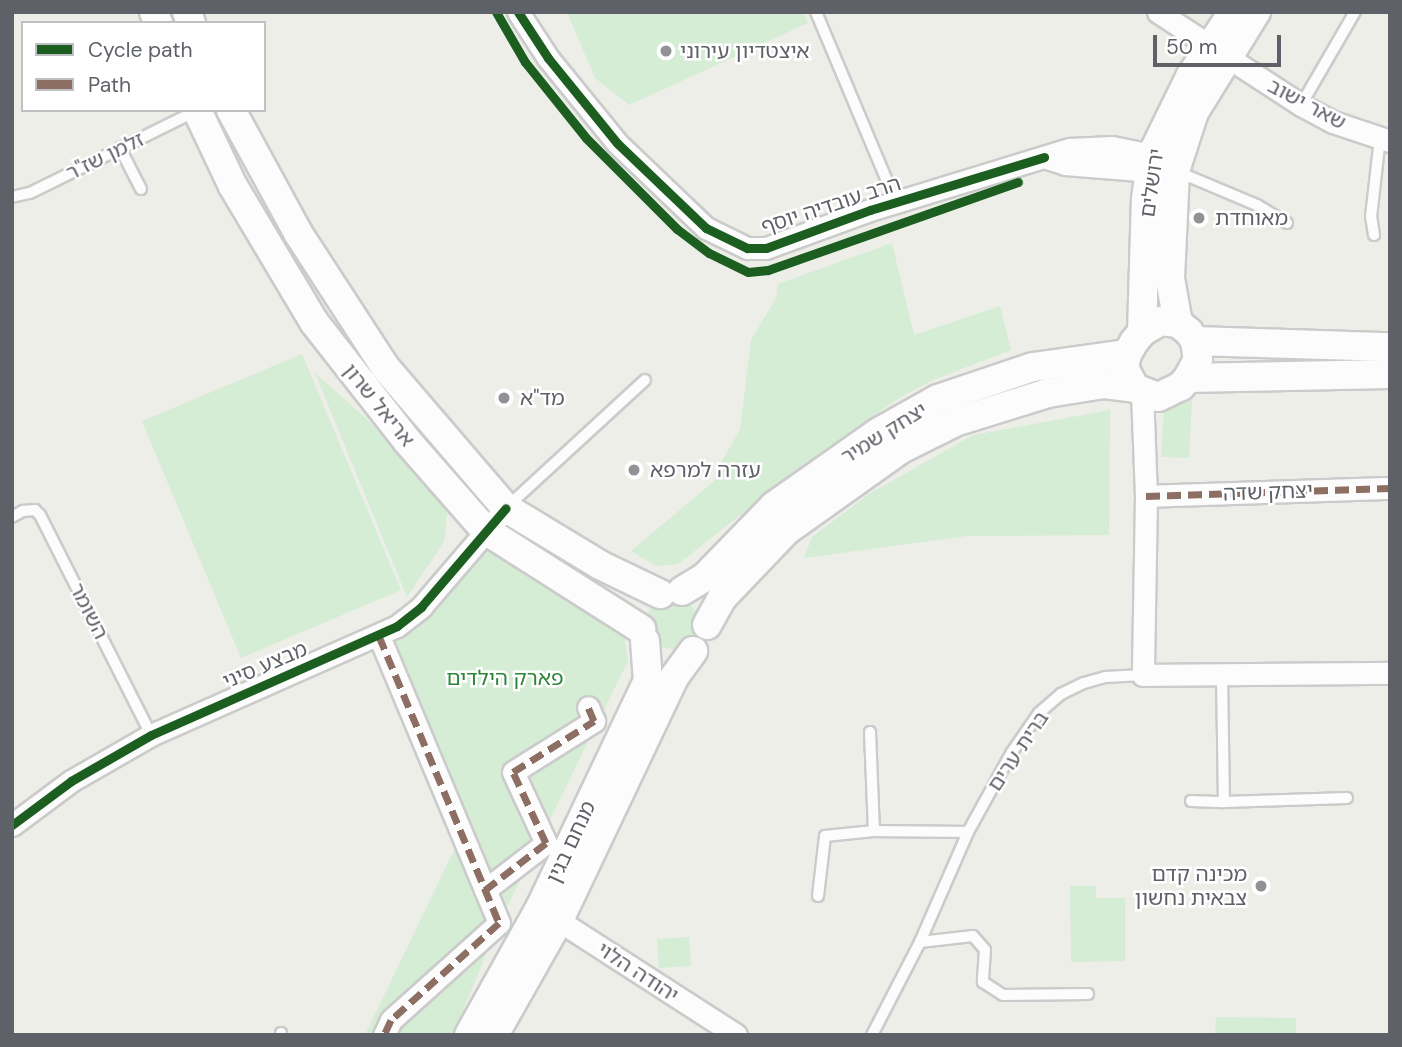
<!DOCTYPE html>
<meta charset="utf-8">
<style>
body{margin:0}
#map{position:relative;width:1402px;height:1047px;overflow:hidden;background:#eeeee9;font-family:"DM Sans","Noto Sans Hebrew",sans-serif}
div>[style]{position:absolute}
.green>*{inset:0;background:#d5ecd5}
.round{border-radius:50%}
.roads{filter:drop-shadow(2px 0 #cbcbcb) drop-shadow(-2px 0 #cbcbcb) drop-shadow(0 2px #cbcbcb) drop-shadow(0 -2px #cbcbcb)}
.lane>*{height:10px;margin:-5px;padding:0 5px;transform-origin:5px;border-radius:5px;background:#fcfcfc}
.street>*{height:21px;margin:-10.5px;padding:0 10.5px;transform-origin:10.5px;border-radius:10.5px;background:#fcfcfc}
.secondary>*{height:28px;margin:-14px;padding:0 14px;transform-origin:14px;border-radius:14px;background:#fcfcfc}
.quiet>*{height:7px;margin-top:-3.5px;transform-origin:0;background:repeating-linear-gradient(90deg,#8d6e63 0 14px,transparent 0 21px)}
.cycleway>*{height:9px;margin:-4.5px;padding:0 4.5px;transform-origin:4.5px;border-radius:4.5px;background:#1b5e20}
.dots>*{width:19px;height:19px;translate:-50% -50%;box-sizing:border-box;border:4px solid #fff;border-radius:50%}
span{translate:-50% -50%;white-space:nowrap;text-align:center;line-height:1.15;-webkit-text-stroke:5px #fff;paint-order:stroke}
.poi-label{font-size:21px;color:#5e6168}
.left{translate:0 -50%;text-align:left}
.right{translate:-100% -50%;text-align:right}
.street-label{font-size:21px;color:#5e6168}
.park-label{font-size:21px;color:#2f8538}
.frame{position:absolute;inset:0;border:14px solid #5e6168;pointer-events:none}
.legend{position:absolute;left:21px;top:21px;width:245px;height:91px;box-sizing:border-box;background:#fff;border:2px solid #bfc0c3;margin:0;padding:9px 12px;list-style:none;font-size:21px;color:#5e6168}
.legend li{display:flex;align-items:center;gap:14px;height:35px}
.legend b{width:35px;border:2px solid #bfc0c3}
.scale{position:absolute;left:1153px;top:35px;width:128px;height:32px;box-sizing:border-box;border:4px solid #5e6168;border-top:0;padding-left:9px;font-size:21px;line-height:24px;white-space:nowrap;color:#5e6168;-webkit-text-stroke:5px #fff;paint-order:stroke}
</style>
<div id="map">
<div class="green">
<i style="clip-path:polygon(567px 12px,803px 12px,808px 23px,629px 105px,595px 78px)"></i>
<i style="clip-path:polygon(892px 243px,914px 335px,1000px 306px,1011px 350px,933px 380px,899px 398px,799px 469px,678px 564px,656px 566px,631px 551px,714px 481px,720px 464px,740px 430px,751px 340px,776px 298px,778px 284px)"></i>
<i style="clip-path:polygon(302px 354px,401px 590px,241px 658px,142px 421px)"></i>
<i style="clip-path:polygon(315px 373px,367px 419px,448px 503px,444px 542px,407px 597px)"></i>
<i style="clip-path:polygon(1192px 400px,1189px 458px,1161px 457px,1164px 409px)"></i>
<i style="clip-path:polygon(1110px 410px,1109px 535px,967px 536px,804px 558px,812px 537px,869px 494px,973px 435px)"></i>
<i style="clip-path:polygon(485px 545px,623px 628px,628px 661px,499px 923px,453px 1035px,365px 1035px,456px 846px,376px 646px)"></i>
<i class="round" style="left:646px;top:597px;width:52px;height:52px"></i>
<i style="clip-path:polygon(1070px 886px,1096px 886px,1096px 898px,1125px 898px,1125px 961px,1071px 962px)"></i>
<i style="clip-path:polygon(689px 937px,691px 966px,659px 968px,657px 939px)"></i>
<i style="clip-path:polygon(1216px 1017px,1296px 1018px,1296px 1035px,1215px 1035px)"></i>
</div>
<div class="roads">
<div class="lane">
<i style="left:816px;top:12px;width:206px;rotate:67.2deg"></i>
<i style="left:1301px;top:105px;width:108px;rotate:-59.9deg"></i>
<i style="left:120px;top:148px;width:46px;rotate:62.9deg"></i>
<i style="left:1176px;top:171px;width:88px;rotate:22.8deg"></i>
<i style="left:1257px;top:205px;width:35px;rotate:31deg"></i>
<i style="left:12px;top:197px;width:18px;rotate:-13deg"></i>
<i style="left:30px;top:193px;width:185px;rotate:-26.3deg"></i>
<i style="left:1374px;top:235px;width:18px;rotate:-99deg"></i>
<i style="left:1371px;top:217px;width:80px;rotate:-83.5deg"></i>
<i style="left:508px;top:506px;width:186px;rotate:-42.6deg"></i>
<i style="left:12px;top:517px;width:13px;rotate:-29deg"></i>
<i style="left:23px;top:511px;width:12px;rotate:-5deg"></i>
<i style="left:35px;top:510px;width:7px;rotate:45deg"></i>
<i style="left:40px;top:515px;width:246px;rotate:63.2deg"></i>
<i style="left:1222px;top:676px;width:126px;rotate:89.1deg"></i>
<i style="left:1224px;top:802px;width:123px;rotate:-1.9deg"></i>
<i style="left:870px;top:732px;width:99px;rotate:87.7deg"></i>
<i style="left:1191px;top:801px;width:33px;rotate:2deg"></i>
<i style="left:818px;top:896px;width:60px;rotate:-83.3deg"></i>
<i style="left:825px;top:836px;width:49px;rotate:-5.8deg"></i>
<i style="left:874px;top:831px;width:94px;rotate:0.6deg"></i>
<i style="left:920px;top:942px;width:53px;rotate:-6.5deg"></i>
<i style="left:973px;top:936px;width:18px;rotate:49deg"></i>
<i style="left:985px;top:950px;width:32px;rotate:94deg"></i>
<i style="left:983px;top:982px;width:24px;rotate:33deg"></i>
<i style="left:1003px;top:995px;width:85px;rotate:-0.7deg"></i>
<i style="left:281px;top:1033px;width:2px;rotate:90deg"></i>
<i style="left:872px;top:1035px;width:105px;rotate:-62.7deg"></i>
<i style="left:920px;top:942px;width:120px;rotate:-66.4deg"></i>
<i style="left:968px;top:832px;width:91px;rotate:-61.2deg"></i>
<i style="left:1012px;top:752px;width:47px;rotate:-55.3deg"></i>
<i style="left:1039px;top:713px;width:29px;rotate:-41deg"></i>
<i style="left:1061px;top:694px;width:25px;rotate:-26deg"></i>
<i style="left:1084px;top:683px;width:22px;rotate:-16deg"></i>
<i style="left:1105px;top:677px;width:38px;rotate:-3deg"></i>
</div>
<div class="street">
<i style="left:518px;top:12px;width:55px;rotate:56.9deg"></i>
<i style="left:548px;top:58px;width:109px;rotate:50.9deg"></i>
<i style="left:617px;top:143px;width:123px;rotate:43.7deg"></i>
<i style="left:706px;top:228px;width:46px;rotate:26deg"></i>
<i style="left:747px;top:248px;width:19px"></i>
<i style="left:766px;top:248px;width:111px;rotate:-20.1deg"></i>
<i style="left:870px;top:210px;width:209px;rotate:-17deg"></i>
<i style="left:1070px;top:149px;width:42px;rotate:-2.7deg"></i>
<i style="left:1112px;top:147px;width:41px;rotate:11.3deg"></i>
<i style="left:1152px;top:155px;width:14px;rotate:36deg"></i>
<i style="left:1158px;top:12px;width:171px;rotate:33deg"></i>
<i style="left:1301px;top:105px;width:36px;rotate:28deg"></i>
<i style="left:1333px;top:122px;width:60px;rotate:18.4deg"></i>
<i style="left:1044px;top:157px;width:22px;rotate:18deg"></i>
<i style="left:1065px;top:164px;width:97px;rotate:4.7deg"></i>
<i style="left:1142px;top:392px;width:104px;rotate:87.8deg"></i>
<i style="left:1146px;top:496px;width:179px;rotate:91deg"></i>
<i style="left:1143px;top:675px;width:247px;rotate:-0.5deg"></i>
<i style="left:1146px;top:496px;width:244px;rotate:-1.9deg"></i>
<i style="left:379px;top:636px;width:311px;rotate:67.3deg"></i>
<i style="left:499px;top:923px;width:145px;rotate:138.1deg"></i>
<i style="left:391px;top:1020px;width:17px;rotate:115deg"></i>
<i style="left:12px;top:825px;width:74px;rotate:-36.7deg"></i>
<i style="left:71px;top:781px;width:92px;rotate:-29.9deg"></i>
<i style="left:151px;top:735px;width:269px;rotate:-23.9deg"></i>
<i style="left:397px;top:626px;width:31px;rotate:-38deg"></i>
<i style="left:421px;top:607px;width:130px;rotate:-49.4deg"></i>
<i style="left:485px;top:890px;width:77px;rotate:-37.6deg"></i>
<i style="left:546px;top:843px;width:78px;rotate:-114.9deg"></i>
<i style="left:513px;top:772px;width:96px;rotate:-32.2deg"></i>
<i style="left:594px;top:721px;width:15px;rotate:-113deg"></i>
<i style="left:547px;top:913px;width:225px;rotate:32.8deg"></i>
</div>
<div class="secondary">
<i style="left:154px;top:12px;width:12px;rotate:70deg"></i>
<i style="left:187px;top:12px;width:12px;rotate:70deg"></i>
<i style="left:197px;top:110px;width:84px;rotate:64.7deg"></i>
<i style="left:233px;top:186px;width:158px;rotate:59.2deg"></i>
<i style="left:314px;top:322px;width:152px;rotate:51.9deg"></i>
<i style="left:408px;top:442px;width:117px;rotate:48.8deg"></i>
<i style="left:485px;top:530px;width:185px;rotate:32.4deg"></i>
<i style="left:231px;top:110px;width:140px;rotate:61.4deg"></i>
<i style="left:298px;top:233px;width:160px;rotate:57deg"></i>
<i style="left:385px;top:367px;width:186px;rotate:49.4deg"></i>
<i style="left:506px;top:508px;width:110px;rotate:31.2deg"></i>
<i style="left:600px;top:565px;width:67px;rotate:25.8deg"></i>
<i style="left:1161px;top:321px;width:17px;rotate:7deg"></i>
<i style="left:1178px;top:323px;width:14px;rotate:39deg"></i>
<i style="left:1189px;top:332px;width:11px;rotate:56deg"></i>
<i style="left:1195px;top:341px;width:18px;rotate:81deg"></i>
<i style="left:1198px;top:359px;width:21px;rotate:118deg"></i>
<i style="left:1188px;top:378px;width:11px;rotate:131deg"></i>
<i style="left:1181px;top:386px;width:25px;rotate:154deg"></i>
<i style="left:1158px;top:397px;width:25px;rotate:-159deg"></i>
<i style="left:1135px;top:388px;width:23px;rotate:-119deg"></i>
<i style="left:1124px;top:368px;width:14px;rotate:-78deg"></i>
<i style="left:1127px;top:354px;width:14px;rotate:-60deg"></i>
<i style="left:1134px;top:342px;width:13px;rotate:-51deg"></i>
<i style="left:1142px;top:332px;width:22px;rotate:-30deg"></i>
<i style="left:1178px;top:323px;width:46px;rotate:-100.1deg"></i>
<i style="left:1170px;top:278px;width:107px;rotate:-87.3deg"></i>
<i style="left:1175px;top:171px;width:62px;rotate:-72.1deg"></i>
<i style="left:1194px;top:112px;width:118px;rotate:-58.2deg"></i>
<i style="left:1142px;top:332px;width:133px;rotate:-88.3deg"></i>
<i style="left:1146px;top:199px;width:44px;rotate:-82.2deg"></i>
<i style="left:1152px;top:155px;width:87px;rotate:-64deg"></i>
<i style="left:1190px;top:77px;width:78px;rotate:-56.5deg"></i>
<i style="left:1195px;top:341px;width:195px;rotate:1.8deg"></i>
<i style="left:1188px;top:378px;width:202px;rotate:-1.1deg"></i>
<i style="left:682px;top:591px;width:27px;rotate:-31deg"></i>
<i style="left:705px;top:577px;width:99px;rotate:-45.8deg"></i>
<i style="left:774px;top:506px;width:128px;rotate:-35.2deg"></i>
<i style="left:879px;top:432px;width:68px;rotate:-29.2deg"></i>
<i style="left:938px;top:399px;width:100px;rotate:-18.6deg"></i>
<i style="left:1033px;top:367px;width:95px;rotate:-7.9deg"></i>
<i style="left:707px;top:625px;width:31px;rotate:-61deg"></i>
<i style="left:722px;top:598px;width:94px;rotate:-46.3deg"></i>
<i style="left:787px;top:530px;width:140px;rotate:-35.4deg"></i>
<i style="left:901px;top:449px;width:60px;rotate:-26.6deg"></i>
<i style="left:955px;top:422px;width:97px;rotate:-17.3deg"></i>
<i style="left:1048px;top:393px;width:57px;rotate:-9.1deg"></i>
<i style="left:1104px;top:384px;width:31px;rotate:7deg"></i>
<i style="left:469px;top:1035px;width:145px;rotate:-60.8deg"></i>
<i style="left:540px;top:908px;width:251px;rotate:-64.6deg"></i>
<i style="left:648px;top:681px;width:40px;rotate:-94.3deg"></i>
<i style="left:494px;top:1035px;width:132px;rotate:-60.5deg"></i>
<i style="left:559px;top:920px;width:270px;rotate:-64.6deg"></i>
<i style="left:675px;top:676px;width:31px;rotate:-54deg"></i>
</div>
</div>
<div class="quiet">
<i style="left:1146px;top:496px;width:244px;rotate:-1.9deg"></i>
<i style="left:379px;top:636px;width:311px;rotate:67.3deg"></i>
<i style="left:499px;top:923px;width:145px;rotate:138.1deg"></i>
<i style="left:391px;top:1020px;width:17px;rotate:115deg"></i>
<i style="left:485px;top:890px;width:77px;rotate:-37.6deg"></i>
<i style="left:546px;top:843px;width:78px;rotate:-114.9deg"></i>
<i style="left:513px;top:772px;width:96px;rotate:-32.2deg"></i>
<i style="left:594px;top:721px;width:15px;rotate:-113deg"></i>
</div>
<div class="cycleway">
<i style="left:496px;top:12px;width:58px;rotate:59.9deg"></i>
<i style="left:525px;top:62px;width:97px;rotate:51.2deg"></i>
<i style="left:586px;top:138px;width:129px;rotate:45deg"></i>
<i style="left:677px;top:229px;width:40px;rotate:37deg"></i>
<i style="left:709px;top:253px;width:43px;rotate:26deg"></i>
<i style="left:748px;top:272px;width:20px;rotate:-6deg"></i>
<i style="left:768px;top:270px;width:265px;rotate:-19.4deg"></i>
<i style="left:518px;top:12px;width:55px;rotate:56.9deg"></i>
<i style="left:548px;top:58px;width:109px;rotate:50.9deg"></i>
<i style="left:617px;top:143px;width:123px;rotate:43.7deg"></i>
<i style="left:706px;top:228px;width:46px;rotate:26deg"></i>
<i style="left:747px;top:248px;width:19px"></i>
<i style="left:766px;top:248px;width:111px;rotate:-20.1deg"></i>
<i style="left:870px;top:210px;width:182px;rotate:-16.9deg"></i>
<i style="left:12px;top:825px;width:74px;rotate:-36.7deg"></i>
<i style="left:71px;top:781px;width:92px;rotate:-29.9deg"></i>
<i style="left:151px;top:735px;width:269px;rotate:-23.9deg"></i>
<i style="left:397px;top:626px;width:31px;rotate:-38deg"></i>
<i style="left:421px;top:607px;width:130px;rotate:-49.4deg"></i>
</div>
<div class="dots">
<i style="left:666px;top:51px;background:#909295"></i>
<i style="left:1199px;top:218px;background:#909295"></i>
<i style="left:504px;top:398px;background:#909295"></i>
<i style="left:634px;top:470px;background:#909295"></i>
<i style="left:1261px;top:886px;background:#909295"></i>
</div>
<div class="poi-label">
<span class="left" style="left:680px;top:51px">איצטדיון עירוני</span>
<span class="left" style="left:1215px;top:218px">מאוחדת</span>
<span class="left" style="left:520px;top:398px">מד"א</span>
<span class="left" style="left:650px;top:470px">עזרה למרפא</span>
<span class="right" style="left:1247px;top:886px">מכינה קדם<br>צבאית נחשון</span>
</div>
<div class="street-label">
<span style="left:1307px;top:104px;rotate:28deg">שאר ישוב</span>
<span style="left:105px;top:156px;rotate:-26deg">זלמן שז"ר</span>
<span style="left:1152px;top:183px;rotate:-82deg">ירושלים</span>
<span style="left:831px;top:205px;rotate:-18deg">הרב עובדיה יוסף</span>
<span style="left:379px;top:405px;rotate:51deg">אריאל שרון</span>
<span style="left:884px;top:433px;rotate:-32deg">יצחק שמיר</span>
<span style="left:1268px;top:492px;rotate:-2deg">יצחק שדה</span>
<span style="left:89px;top:611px;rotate:63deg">השומר</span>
<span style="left:265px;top:665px;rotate:-23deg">מבצע סיני</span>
<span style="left:1018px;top:751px;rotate:-56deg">ברית ערים</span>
<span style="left:571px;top:842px;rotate:-65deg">מנחם בגין</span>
<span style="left:638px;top:972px;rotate:33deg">יהודה הלוי</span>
</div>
<div class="park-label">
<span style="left:505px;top:678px">פארק הילדים</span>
</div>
<div class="frame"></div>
<ul class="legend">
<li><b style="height:9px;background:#1b5e20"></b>Cycle path</li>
<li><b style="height:9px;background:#8d6e63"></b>Path</li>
</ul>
<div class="scale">50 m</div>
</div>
